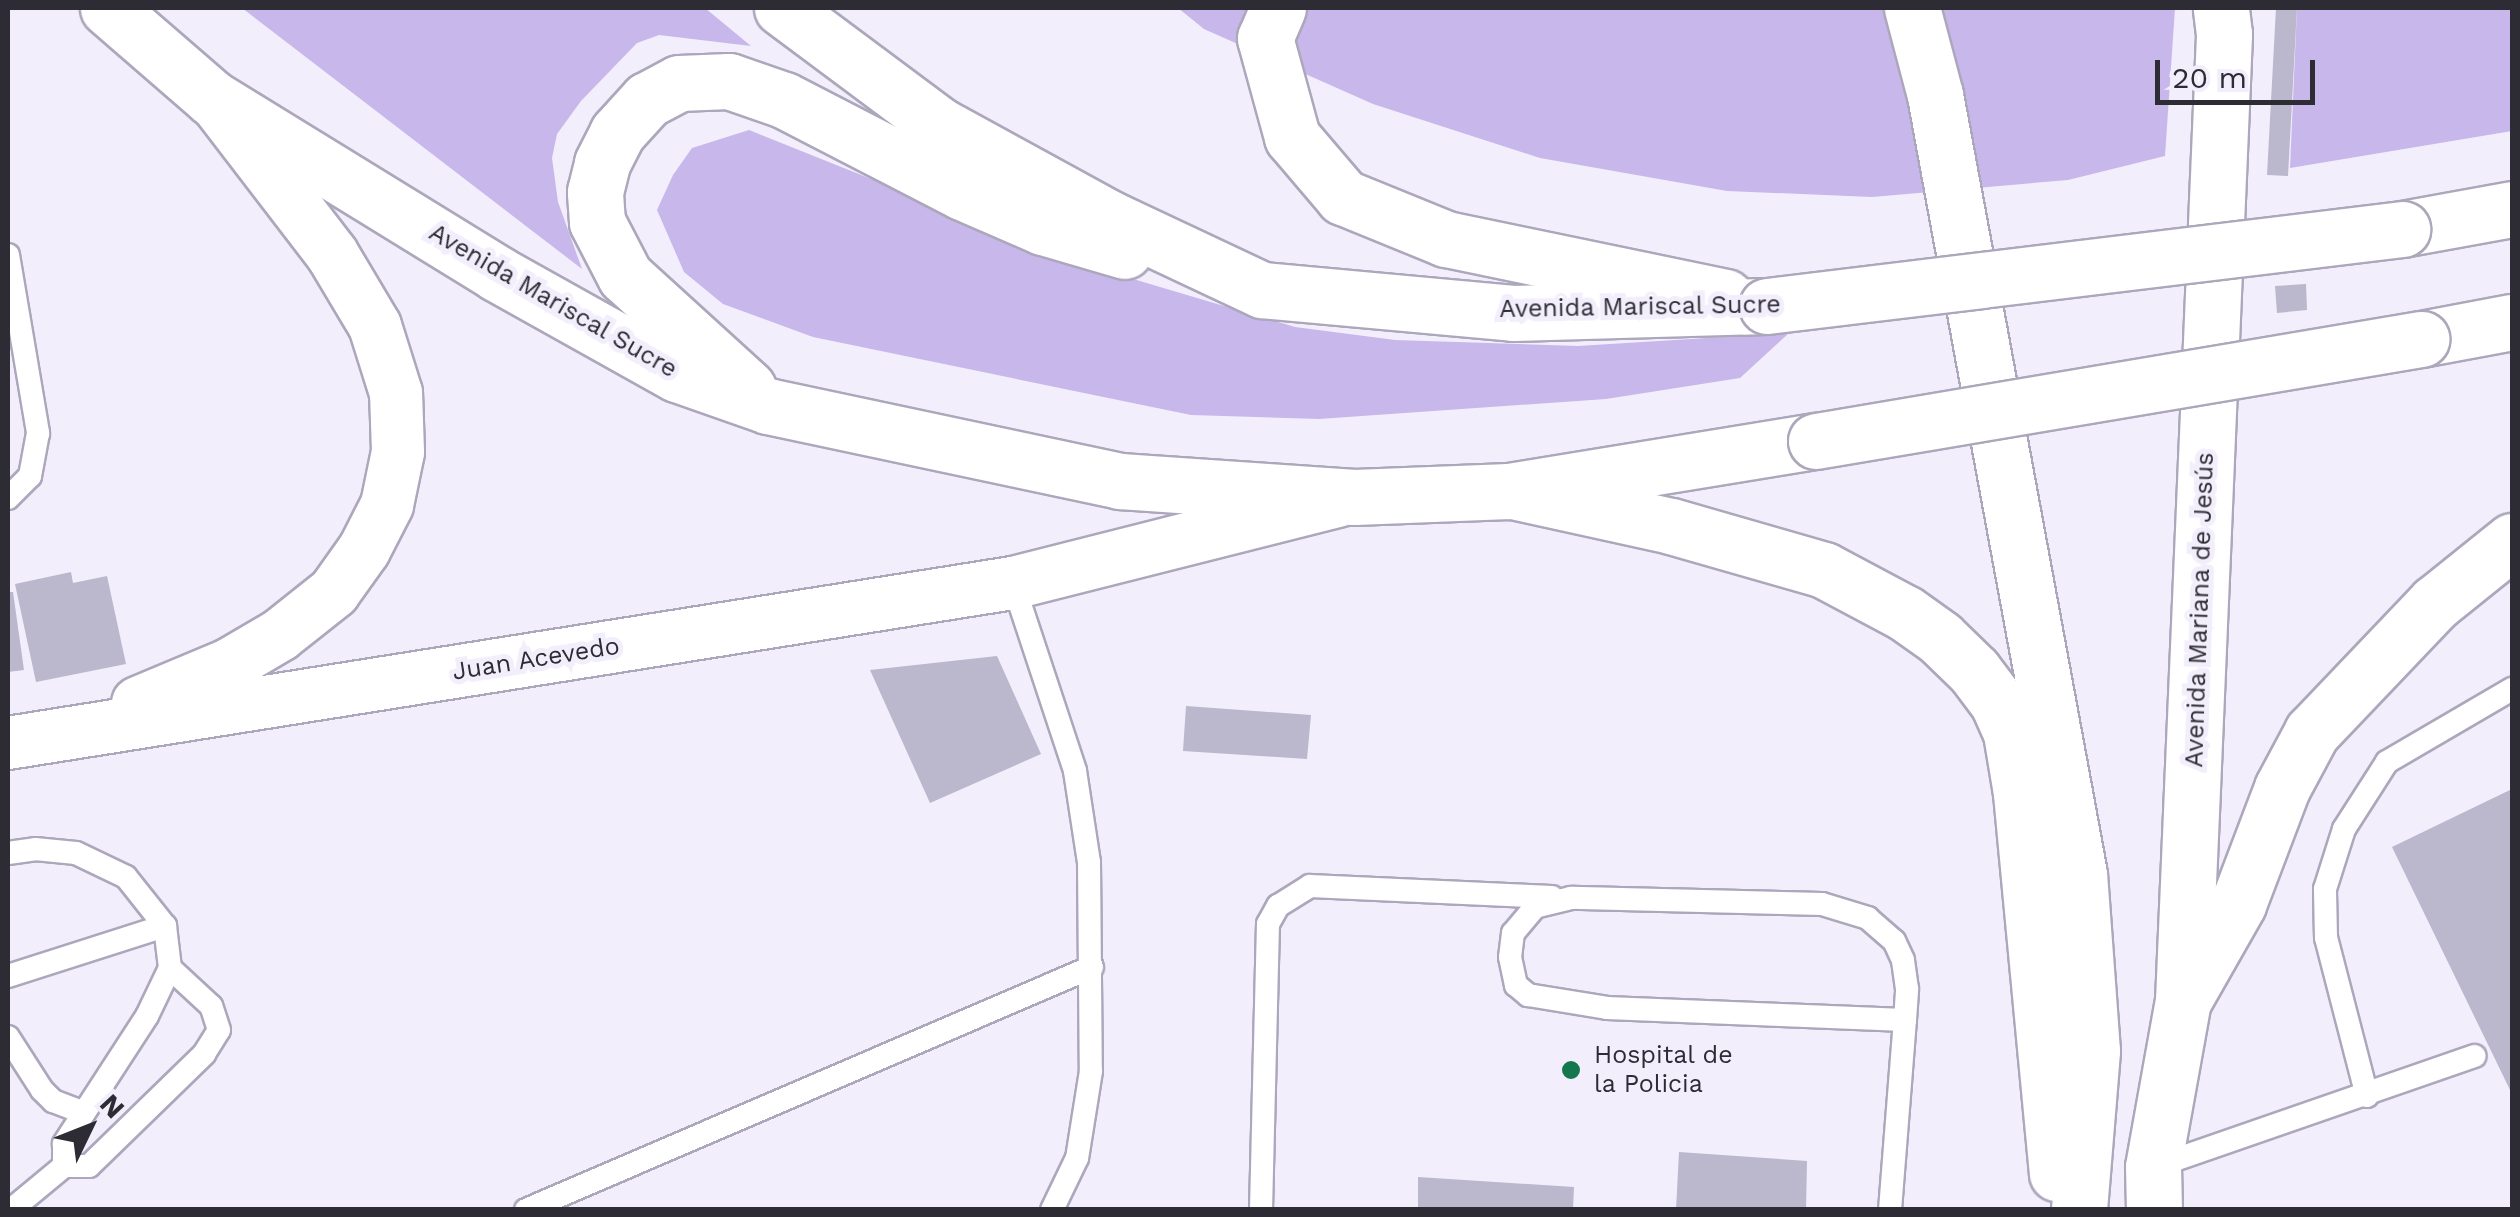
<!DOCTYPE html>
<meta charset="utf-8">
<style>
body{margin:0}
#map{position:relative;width:2520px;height:1217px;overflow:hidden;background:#f2eefc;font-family:"Work Sans",sans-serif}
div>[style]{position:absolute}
.green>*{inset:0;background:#c8b7eb}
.building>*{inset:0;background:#bbb7cc}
.roads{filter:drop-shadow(2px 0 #ada7bc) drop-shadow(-2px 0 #ada7bc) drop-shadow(0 2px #ada7bc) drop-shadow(0 -2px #ada7bc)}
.service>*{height:22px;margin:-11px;padding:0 11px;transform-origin:11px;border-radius:11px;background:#fff}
.tertiary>*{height:52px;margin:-26px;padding:0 26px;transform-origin:26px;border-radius:26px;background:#fff}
.secondary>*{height:55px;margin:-27.5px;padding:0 27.5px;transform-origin:27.5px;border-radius:27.5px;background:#fff}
.primary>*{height:55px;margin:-27.5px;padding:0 27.5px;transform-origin:27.5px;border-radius:27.5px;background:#fff}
.bridges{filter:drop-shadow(2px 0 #ada7bc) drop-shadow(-2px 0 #ada7bc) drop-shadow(0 2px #ada7bc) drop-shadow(0 -2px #ada7bc)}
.primary-bridge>*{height:55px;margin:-27.5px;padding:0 27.5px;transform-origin:27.5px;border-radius:27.5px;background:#fff}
.dots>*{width:28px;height:28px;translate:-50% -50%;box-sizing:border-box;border:5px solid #f2eefc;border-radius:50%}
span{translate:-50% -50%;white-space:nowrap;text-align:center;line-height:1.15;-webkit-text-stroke:10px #f2eefc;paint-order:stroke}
.street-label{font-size:25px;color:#2d2b33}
.poi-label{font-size:25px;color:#2d2b33}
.left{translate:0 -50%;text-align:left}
.frame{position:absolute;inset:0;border:10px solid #2d2b33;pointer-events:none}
.north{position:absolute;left:40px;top:1077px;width:100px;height:100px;-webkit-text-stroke:8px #f2eefc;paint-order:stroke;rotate:47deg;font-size:28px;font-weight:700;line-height:40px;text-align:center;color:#2d2b33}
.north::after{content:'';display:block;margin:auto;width:35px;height:45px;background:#2d2b33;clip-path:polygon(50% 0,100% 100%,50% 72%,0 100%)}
.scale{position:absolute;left:2155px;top:60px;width:160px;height:45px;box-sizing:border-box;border:5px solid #2d2b33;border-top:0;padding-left:12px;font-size:30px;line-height:35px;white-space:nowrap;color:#2d2b33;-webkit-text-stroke:8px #f2eefc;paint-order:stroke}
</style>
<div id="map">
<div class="green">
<i style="clip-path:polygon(242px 8px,705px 8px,751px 46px,659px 35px,637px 43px,581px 101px,557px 134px,552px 158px,558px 202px,582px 269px)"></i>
<i style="clip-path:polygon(1178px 8px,2175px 8px,2165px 156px,2068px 180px,1872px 197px,1727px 191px,1540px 158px,1373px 104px,1204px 29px)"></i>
<i style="clip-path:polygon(2297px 8px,2512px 8px,2512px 131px,2290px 168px)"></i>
<i style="clip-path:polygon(749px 130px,1086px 265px,1295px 327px,1395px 340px,1578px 346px,1789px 333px,1740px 378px,1606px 399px,1319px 419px,1191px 415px,813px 337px,723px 304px,684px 272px,657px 210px,673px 175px,692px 148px)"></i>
</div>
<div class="building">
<i style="clip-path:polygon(2276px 8px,2297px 8px,2288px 176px,2267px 175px)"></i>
<i style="clip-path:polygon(2306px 284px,2307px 310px,2277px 313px,2275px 286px)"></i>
<i style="clip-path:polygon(71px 572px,73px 583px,107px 576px,126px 664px,36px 682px,15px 584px)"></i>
<i style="clip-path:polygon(8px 592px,13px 592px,24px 670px,8px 672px)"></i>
<i style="clip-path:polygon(997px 656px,1041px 754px,930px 803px,870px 670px)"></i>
<i style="clip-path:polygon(1186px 706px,1311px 715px,1307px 759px,1183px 751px)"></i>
<i style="clip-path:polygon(2512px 789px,2512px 1094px,2392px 847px)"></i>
<i style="clip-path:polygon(1679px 1152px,1807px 1161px,1806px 1210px,1676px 1210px)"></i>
<i style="clip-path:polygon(1418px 1177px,1574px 1187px,1573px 1210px,1418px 1210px)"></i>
</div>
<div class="roads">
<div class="service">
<i style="left:8px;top:255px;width:181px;rotate:80.4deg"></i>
<i style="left:38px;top:433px;width:44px;rotate:100.5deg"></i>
<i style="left:30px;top:476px;width:31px;rotate:135deg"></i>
<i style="left:1013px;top:583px;width:198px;rotate:71.7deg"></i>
<i style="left:1075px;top:771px;width:92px;rotate:81.3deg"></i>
<i style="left:1089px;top:862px;width:209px;rotate:89.5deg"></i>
<i style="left:1091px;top:1071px;width:88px;rotate:99.1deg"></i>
<i style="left:1077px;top:1158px;width:58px;rotate:115.7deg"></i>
<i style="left:8px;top:853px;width:27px;rotate:-8deg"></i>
<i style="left:35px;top:849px;width:41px;rotate:5.6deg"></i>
<i style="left:76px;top:853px;width:55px;rotate:25.6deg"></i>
<i style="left:126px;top:877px;width:63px;rotate:51.5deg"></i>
<i style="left:165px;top:926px;width:42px;rotate:83.2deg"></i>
<i style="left:170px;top:968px;width:53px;rotate:115.6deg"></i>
<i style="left:147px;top:1016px;width:153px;rotate:123deg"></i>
<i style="left:64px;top:1144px;width:22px;rotate:90deg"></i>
<i style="left:8px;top:976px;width:165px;rotate:-17.7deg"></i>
<i style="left:8px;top:1037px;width:63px;rotate:57.3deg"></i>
<i style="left:42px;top:1090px;width:16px;rotate:45deg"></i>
<i style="left:53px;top:1101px;width:33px;rotate:21deg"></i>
<i style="left:2367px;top:1096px;width:163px;rotate:-104.5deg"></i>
<i style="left:2326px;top:938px;width:49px;rotate:-91.2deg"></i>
<i style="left:2325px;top:889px;width:63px;rotate:-72.4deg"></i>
<i style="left:2344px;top:829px;width:80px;rotate:-57.3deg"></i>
<i style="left:2387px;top:762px;width:145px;rotate:-30.3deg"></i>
<i style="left:2157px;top:1166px;width:336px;rotate:-19.1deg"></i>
<i style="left:11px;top:1210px;width:69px;rotate:-39.7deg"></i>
<i style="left:64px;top:1166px;width:25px"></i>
<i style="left:89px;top:1166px;width:161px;rotate:-44.2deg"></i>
<i style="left:204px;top:1054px;width:28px;rotate:-58deg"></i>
<i style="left:219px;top:1030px;width:25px;rotate:-108deg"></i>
<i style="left:211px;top:1006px;width:56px;rotate:-137.2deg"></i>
<i style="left:526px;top:1210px;width:616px;rotate:-23.24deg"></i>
<i style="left:1261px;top:1210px;width:286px;rotate:-88.6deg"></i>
<i style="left:1268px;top:924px;width:21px;rotate:-61deg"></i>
<i style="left:1278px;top:906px;width:38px;rotate:-32deg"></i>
<i style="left:1310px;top:886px;width:242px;rotate:2.6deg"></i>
<i style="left:1890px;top:1210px;width:191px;rotate:-85.5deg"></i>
<i style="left:1905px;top:1020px;width:31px;rotate:-86deg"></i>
<i style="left:1907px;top:989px;width:29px;rotate:-98deg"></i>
<i style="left:1903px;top:960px;width:21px;rotate:-115deg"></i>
<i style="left:1894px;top:941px;width:35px;rotate:-139deg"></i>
<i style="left:1868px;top:918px;width:48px;rotate:-163.1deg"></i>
<i style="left:1822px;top:904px;width:251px;rotate:-178.6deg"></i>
<i style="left:1571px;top:898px;width:37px;rotate:166deg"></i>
<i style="left:1535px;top:907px;width:34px;rotate:130deg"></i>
<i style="left:1513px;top:933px;width:24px;rotate:97deg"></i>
<i style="left:1510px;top:957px;width:29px;rotate:78deg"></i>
<i style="left:1516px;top:985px;width:16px;rotate:40deg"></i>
<i style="left:1528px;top:995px;width:80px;rotate:9.3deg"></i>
<i style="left:1607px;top:1008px;width:298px;rotate:2.3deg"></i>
</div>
<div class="tertiary">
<i style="left:138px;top:703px;width:99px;rotate:-22.7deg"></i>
<i style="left:229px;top:665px;width:59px;rotate:-30.5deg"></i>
<i style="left:280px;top:635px;width:69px;rotate:-38.5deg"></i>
<i style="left:334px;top:592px;width:52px;rotate:-54.5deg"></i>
<i style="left:364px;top:550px;width:51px;rotate:-62.9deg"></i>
<i style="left:387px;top:505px;width:54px;rotate:-78.3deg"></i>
<i style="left:398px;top:452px;width:59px;rotate:-91.9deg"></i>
<i style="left:396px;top:393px;width:70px;rotate:-107.4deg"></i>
<i style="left:375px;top:326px;width:84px;rotate:-120.8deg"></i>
<i style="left:332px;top:254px;width:190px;rotate:-127.5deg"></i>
<i style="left:8px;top:743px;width:1018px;rotate:-9.05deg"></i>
<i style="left:1013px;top:583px;width:335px;rotate:-14.2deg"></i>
</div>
<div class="secondary">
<i style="left:1278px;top:8px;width:33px;rotate:113deg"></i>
<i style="left:1265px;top:38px;width:103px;rotate:74.7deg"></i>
<i style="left:1292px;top:137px;width:79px;rotate:49.6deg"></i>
<i style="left:1343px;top:197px;width:111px;rotate:22.2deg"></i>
<i style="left:1446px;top:239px;width:285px;rotate:11.7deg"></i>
<i style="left:1912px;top:8px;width:90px;rotate:75.2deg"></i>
<i style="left:1935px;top:95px;width:792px;rotate:79.53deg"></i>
<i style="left:2079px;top:874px;width:177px;rotate:85.8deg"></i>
<i style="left:2092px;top:1051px;width:160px;rotate:94.7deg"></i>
<i style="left:1512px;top:491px;width:163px;rotate:12.4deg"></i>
<i style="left:1671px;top:526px;width:159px;rotate:16deg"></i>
<i style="left:1824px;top:570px;width:92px;rotate:28deg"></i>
<i style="left:1905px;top:613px;width:43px;rotate:35.5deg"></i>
<i style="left:1940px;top:638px;width:47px;rotate:44.1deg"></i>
<i style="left:1974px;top:671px;width:38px;rotate:53deg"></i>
<i style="left:1997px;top:701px;width:35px;rotate:66deg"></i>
<i style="left:2011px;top:733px;width:61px;rotate:80.5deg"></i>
<i style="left:2021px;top:793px;width:382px;rotate:84.6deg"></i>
<i style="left:2154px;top:1210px;width:43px;rotate:-91.3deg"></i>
<i style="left:2153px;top:1167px;width:169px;rotate:-79.8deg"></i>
<i style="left:2183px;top:1001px;width:968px;rotate:-87.57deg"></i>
<i style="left:2224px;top:34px;width:26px;rotate:-97deg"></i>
</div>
<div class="primary">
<i style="left:108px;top:8px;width:138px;rotate:40.9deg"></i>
<i style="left:212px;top:98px;width:334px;rotate:31.6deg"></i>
<i style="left:496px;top:273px;width:207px;rotate:29.2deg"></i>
<i style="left:677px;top:374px;width:96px;rotate:19.4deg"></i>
<i style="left:768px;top:406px;width:360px;rotate:12deg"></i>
<i style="left:1120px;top:481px;width:235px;rotate:3.9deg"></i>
<i style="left:1354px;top:497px;width:155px;rotate:-2.2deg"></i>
<i style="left:1509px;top:491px;width:311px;rotate:-9.3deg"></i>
<i style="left:782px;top:8px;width:196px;rotate:36.7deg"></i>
<i style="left:939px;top:125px;width:196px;rotate:28.7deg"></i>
<i style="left:1111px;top:219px;width:167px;rotate:25.2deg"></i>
<i style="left:1262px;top:290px;width:252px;rotate:5.2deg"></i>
<i style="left:1513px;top:313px;width:254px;rotate:-1.6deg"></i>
<i style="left:2402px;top:229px;width:112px;rotate:-10.3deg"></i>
<i style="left:2421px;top:339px;width:93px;rotate:-10.6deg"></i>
<i style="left:748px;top:388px;width:166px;rotate:-137.7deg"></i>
<i style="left:625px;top:276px;width:61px;rotate:-117.4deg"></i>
<i style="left:597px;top:222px;width:30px;rotate:-94deg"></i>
<i style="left:595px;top:192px;width:30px;rotate:-76deg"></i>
<i style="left:602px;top:163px;width:34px;rotate:-63deg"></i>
<i style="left:617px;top:133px;width:45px;rotate:-47.7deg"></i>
<i style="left:647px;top:100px;width:36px;rotate:-28deg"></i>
<i style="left:679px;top:83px;width:50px;rotate:-2.3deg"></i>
<i style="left:729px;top:81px;width:58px;rotate:19.1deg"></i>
<i style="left:784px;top:100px;width:200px;rotate:27.3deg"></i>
<i style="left:962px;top:192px;width:88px;rotate:23.4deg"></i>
<i style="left:1043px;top:227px;width:85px;rotate:16.3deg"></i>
<i style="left:2183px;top:1001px;width:112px;rotate:-60.4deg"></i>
<i style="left:2238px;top:904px;width:124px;rotate:-69.2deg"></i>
<i style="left:2282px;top:788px;width:64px;rotate:-61.8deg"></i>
<i style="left:2312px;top:732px;width:178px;rotate:-46.4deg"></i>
<i style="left:2435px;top:603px;width:99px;rotate:-38.8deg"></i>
</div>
</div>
<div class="bridges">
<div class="primary-bridge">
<i style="left:1767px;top:306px;width:640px;rotate:-6.91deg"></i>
<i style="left:1816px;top:441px;width:614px;rotate:-9.57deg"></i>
</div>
</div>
<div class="dots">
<i style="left:1571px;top:1070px;background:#15774e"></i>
</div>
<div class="street-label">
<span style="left:553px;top:301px;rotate:30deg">Avenida Mariscal Sucre</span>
<span style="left:1640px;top:307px;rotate:-1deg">Avenida Mariscal Sucre</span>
<span style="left:2200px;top:610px;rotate:-88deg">Avenida Mariana de Jesús</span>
<span style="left:536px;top:659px;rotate:-9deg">Juan Acevedo</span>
</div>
<div class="poi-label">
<span class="left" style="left:1594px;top:1070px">Hospital de<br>la Policia</span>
</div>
<div class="frame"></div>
<div class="north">N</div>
<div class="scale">20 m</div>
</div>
